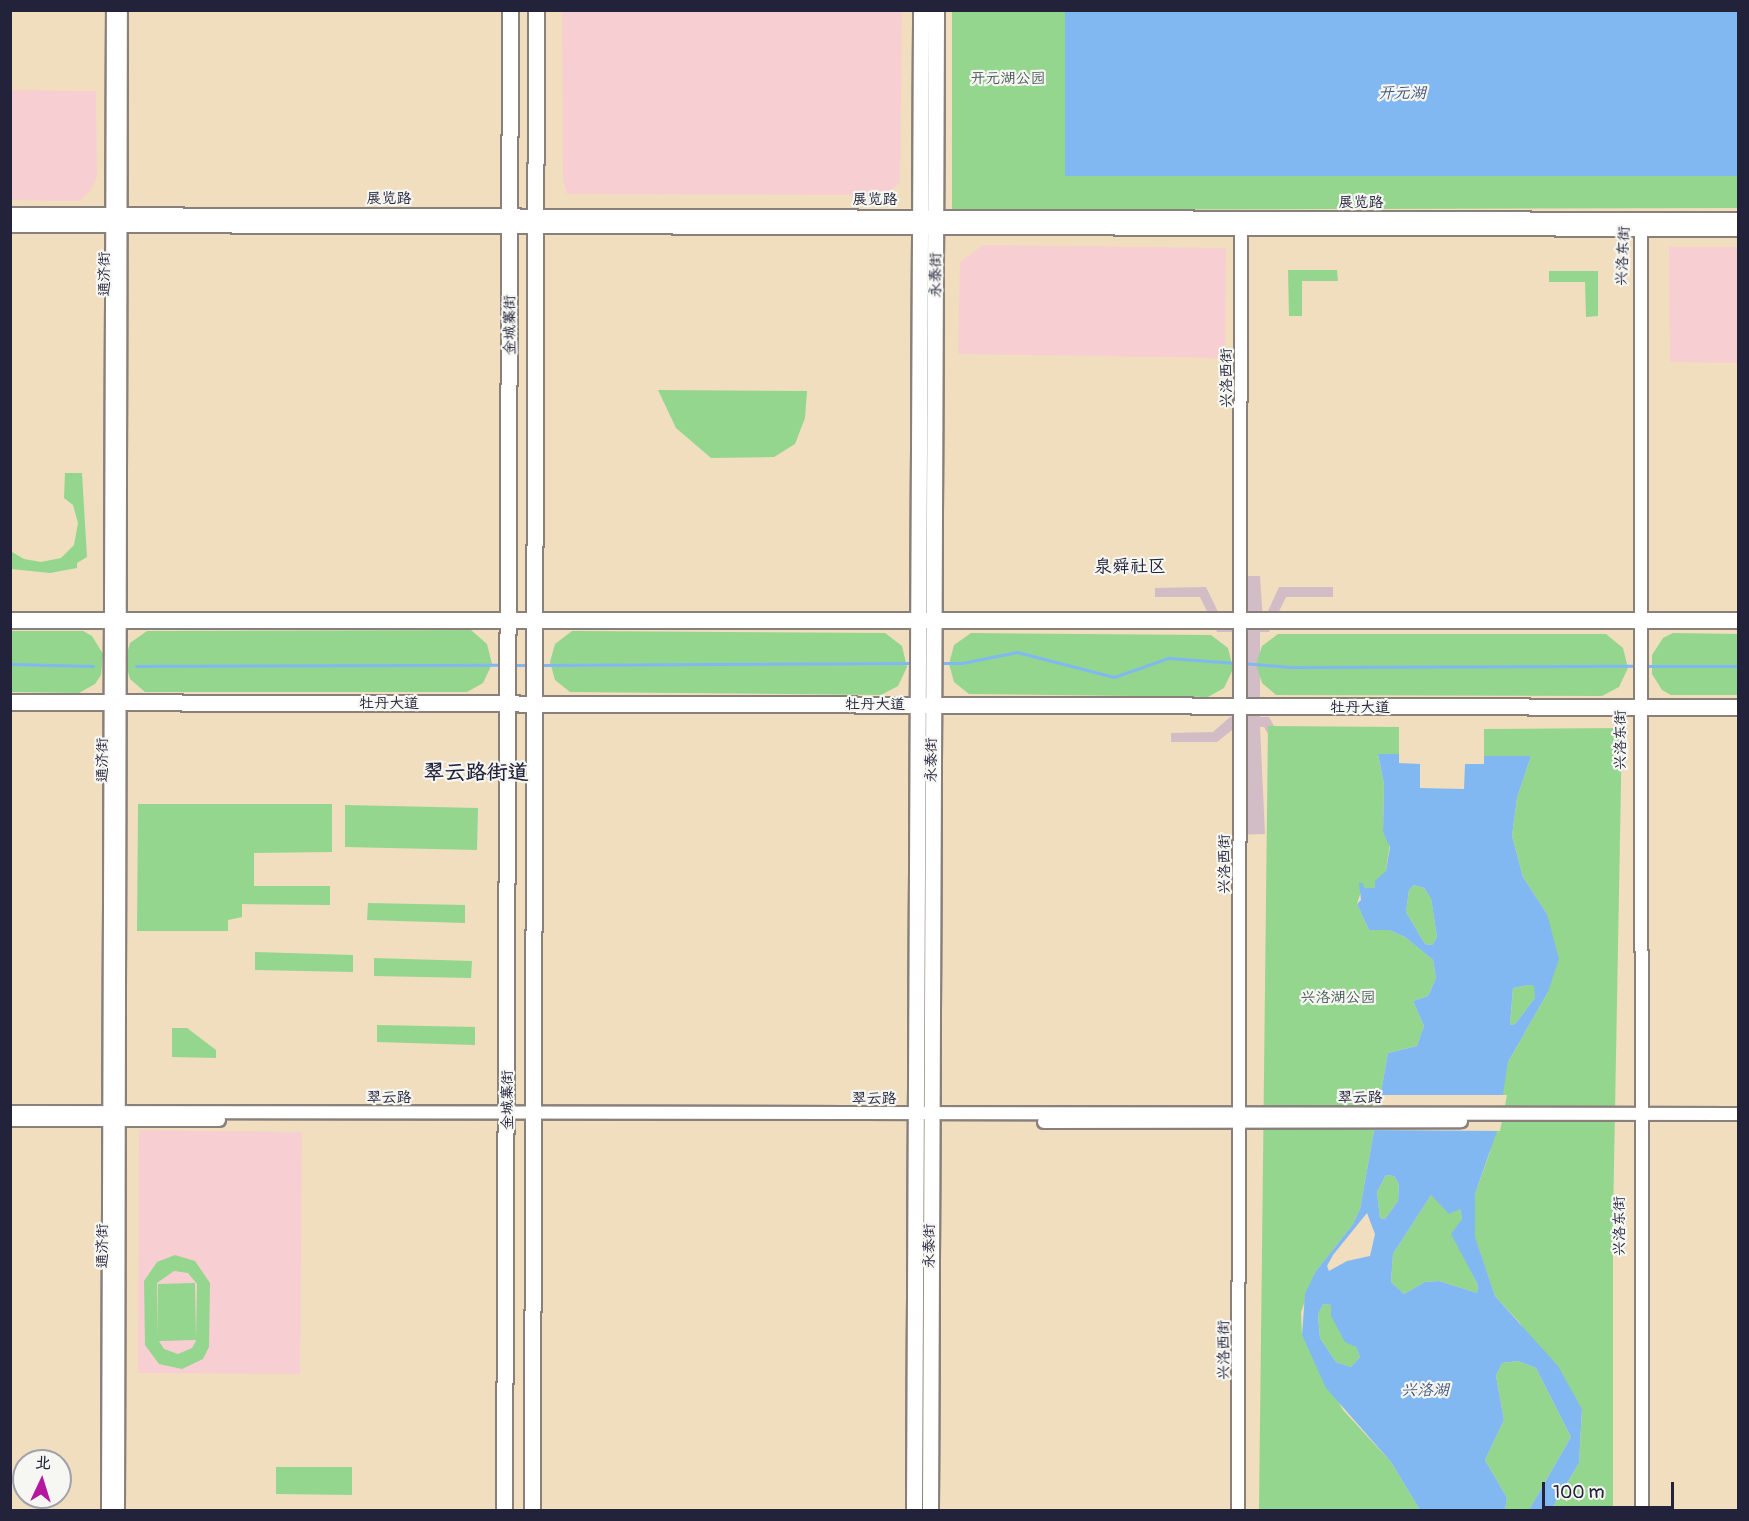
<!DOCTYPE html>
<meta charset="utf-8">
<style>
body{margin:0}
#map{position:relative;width:1749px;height:1521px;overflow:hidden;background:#f0debe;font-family:Pangolin,"LXGW WenKai TC",sans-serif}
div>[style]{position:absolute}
.built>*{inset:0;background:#f7cfd2}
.industrial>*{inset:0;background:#d2bdc6}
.green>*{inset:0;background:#94d68e}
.water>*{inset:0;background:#82b8f1}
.pier>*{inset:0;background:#f0debe}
.stream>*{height:3px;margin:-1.5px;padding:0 1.5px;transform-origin:1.5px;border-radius:1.5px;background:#82b8f1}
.roads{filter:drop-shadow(2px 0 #89807c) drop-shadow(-2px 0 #89807c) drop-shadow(0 2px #89807c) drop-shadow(0 -2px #89807c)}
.minor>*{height:12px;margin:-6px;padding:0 6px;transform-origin:6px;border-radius:6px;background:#fff}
.major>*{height:15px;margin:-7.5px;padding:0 7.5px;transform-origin:7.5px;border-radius:7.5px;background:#fff}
span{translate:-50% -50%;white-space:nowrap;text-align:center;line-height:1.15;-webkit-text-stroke:4.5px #f6f6f2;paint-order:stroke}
.park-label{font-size:15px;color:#445854}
.street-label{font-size:15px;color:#22223b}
.water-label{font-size:16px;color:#44567b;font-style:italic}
.quarter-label{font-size:18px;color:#22223b}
.district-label{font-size:21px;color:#22223b;font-weight:700}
.frame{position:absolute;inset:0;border:12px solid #22223b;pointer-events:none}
.north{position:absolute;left:12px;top:1449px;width:60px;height:60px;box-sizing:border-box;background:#f6f6f2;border:2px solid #a1a1a9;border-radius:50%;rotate:4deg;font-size:16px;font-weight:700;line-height:24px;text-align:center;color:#22223b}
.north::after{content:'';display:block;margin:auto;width:21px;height:27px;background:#b5179e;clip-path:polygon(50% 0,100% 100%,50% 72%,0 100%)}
.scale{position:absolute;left:1542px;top:1482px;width:132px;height:27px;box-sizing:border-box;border:3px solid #22223b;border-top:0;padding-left:8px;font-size:18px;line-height:21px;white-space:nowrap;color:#22223b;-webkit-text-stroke:4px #f6f6f2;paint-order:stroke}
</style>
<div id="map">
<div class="built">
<i style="clip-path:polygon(562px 11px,902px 11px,900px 183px,884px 195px,567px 194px,563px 180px)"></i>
<i style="clip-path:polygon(11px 90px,96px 91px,97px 177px,91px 190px,79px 201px,11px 200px)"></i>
<i style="clip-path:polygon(983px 245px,1226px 248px,1225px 358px,958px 354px,960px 262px)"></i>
<i style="clip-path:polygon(1669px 247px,1738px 247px,1738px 363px,1670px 362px)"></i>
<i style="clip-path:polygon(139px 1130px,302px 1132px,300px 1374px,138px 1373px)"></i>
</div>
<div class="industrial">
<i style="clip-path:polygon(1237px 576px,1260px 576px,1263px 622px,1279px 587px,1333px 587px,1333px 597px,1286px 597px,1269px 632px,1260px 632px,1260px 717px,1269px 717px,1288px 751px,1283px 761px,1264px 727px,1260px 727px,1265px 834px,1234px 835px,1236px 727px,1217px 742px,1171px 742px,1171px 733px,1213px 732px,1230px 717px,1236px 717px,1236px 632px,1217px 632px,1200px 597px,1155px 597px,1155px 588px,1206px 587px,1223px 622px,1236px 622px)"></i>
</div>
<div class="green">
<i style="clip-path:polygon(952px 10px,1065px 11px,1065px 176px,1738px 176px,1738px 208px,952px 210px)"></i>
<i style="clip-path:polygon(1288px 270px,1337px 270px,1338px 281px,1302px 281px,1302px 316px,1289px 316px)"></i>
<i style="clip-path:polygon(1549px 271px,1598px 271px,1598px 316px,1586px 317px,1585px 282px,1549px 282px)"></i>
<i style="clip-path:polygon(658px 390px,807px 391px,805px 418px,795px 444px,774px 457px,711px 458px,676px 428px)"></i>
<i style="clip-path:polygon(65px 473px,82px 473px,87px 557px,77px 563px,77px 568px,50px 573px,11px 569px,11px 546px,12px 552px,24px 559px,41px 562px,61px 558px,74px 545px,78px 523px,73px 505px,64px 498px)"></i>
<i style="clip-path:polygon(471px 630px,487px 644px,492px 664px,483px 683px,467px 692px,145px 692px,130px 679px,125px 661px,130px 643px,147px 631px)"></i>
<i style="clip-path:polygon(11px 631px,83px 631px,92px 636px,103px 654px,101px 675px,95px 684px,79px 693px,11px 692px)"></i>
<i style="clip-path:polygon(572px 631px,885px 633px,902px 646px,907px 667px,898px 686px,881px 695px,570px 692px,555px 680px,550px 662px,555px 644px)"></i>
<i style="clip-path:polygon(971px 633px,1211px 635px,1228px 648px,1233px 669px,1224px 688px,1208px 697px,969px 694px,954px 682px,949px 664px,954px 645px)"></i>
<i style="clip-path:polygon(1673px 633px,1738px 634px,1738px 695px,1671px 695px,1662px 690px,1652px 674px,1652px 655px,1663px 638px)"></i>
<i style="clip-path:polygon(1278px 634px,1606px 634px,1623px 648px,1628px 668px,1619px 687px,1602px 696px,1276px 695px,1262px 683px,1256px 664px,1262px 646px)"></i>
<i style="clip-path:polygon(1268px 726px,1399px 727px,1399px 754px,1378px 754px,1384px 784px,1383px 832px,1390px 842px,1386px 871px,1375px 889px,1362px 888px,1357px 904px,1369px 930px,1389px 930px,1405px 937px,1433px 960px,1436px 978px,1428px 996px,1413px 1001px,1424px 1026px,1417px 1046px,1388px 1053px,1360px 1209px,1353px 1224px,1316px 1271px,1301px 1312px,1302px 1335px,1343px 1410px,1391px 1462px,1420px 1510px,1259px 1510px)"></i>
<i style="clip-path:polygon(1622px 728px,1613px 1220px,1613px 1510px,1551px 1510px,1579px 1463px,1582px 1409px,1519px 1322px,1495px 1296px,1475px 1238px,1475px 1194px,1490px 1152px,1508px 1062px,1548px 992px,1547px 914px,1523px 877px,1512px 836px,1517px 798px,1531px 756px,1484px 756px,1484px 729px)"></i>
<i style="clip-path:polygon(138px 804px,332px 804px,332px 852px,254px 853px,254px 886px,330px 886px,330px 905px,242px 904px,242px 917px,228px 920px,228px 931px,137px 931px)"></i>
<i style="clip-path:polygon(345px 805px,478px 808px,477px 850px,345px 847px)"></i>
<i style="clip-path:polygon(1414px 885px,1424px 888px,1431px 897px,1437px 937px,1432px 945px,1425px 944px,1406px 912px,1409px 890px)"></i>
<i style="clip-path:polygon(368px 903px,465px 905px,465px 923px,367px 920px)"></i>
<i style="clip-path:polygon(255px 952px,353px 955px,353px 972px,255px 970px)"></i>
<i style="clip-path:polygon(374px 958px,472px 961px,471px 978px,374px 976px)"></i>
<i style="clip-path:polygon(1529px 985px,1535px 986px,1535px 998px,1515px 1024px,1510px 1025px,1513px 988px)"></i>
<i style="clip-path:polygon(377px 1025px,475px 1027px,475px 1045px,377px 1042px)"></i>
<i style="clip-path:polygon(172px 1028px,187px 1028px,216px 1050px,216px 1058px,172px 1057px)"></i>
<i style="clip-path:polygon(1386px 1175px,1394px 1176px,1399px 1184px,1398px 1201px,1385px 1219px,1380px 1218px,1377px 1192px)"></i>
<i style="clip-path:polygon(1431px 1195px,1460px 1209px,1462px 1219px,1452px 1234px,1478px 1285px,1477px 1293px,1439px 1281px,1425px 1282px,1404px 1294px,1391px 1282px,1393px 1254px)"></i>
<i style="clip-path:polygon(evenodd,175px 1255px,195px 1261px,210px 1283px,209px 1347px,203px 1359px,182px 1369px,159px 1364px,145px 1345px,144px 1281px,157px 1262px,175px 1255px,174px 1271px,188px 1273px,197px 1284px,196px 1340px,195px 1283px,158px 1284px,158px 1339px,157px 1283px,174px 1271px,175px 1255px,159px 1341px,196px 1340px,196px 1341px,192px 1348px,178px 1354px,164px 1349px,159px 1341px)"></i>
<i style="clip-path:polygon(1323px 1304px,1331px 1305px,1356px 1347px,1360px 1357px,1351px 1367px,1336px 1362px,1320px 1338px,1318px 1315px)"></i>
<i style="clip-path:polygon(1518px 1361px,1536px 1368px,1571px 1437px,1529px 1510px,1505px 1510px,1507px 1498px,1485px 1460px,1504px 1420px,1496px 1376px,1502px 1363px)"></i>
<i style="clip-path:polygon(276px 1467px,352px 1467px,352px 1495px,276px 1494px)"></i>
</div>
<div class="water">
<i style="clip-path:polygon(1065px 11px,1738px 11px,1738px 176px,1065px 176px)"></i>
<i style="clip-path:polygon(evenodd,1378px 754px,1399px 754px,1399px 763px,1420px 764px,1420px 788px,1464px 789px,1465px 764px,1484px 764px,1484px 756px,1531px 756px,1517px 798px,1512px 836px,1523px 877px,1547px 914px,1559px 959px,1548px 992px,1508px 1062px,1497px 1131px,1475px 1194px,1475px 1237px,1495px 1296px,1558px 1366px,1582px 1409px,1579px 1463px,1551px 1510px,1529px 1510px,1571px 1437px,1536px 1368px,1518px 1361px,1502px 1363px,1496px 1376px,1504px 1420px,1485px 1460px,1507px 1498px,1505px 1510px,1420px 1510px,1391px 1462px,1326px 1388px,1302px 1335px,1305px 1294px,1316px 1271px,1353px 1224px,1360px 1209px,1388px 1053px,1417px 1046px,1424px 1026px,1413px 1001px,1428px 996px,1436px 978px,1433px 960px,1405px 937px,1389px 930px,1369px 930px,1357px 904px,1361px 900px,1359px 883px,1363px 883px,1364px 888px,1375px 888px,1375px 881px,1386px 871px,1390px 847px,1383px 832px,1384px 784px,1378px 754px,1414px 885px,1424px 888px,1431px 898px,1437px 937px,1432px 945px,1425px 944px,1406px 912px,1409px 890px,1414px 885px,1378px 754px,1529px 985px,1534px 986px,1535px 998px,1515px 1024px,1510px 1025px,1513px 988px,1529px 985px,1378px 754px,1386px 1175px,1394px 1176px,1399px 1184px,1398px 1201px,1385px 1219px,1380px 1218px,1377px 1192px,1386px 1175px,1378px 754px,1431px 1195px,1449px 1214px,1460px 1209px,1462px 1219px,1451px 1234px,1478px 1285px,1477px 1293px,1439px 1281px,1425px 1282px,1404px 1294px,1391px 1282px,1393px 1254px,1431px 1195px,1378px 754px,1367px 1213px,1375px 1234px,1370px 1256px,1347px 1261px,1329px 1271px,1327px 1266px,1333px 1255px,1367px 1213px,1378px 754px,1323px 1304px,1331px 1305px,1331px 1316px,1345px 1342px,1356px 1347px,1360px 1357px,1351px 1367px,1336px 1362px,1320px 1338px,1318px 1315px,1323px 1304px)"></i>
</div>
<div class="pier">
<i style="clip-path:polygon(1375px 1095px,1507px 1095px,1500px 1131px,1368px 1130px)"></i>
</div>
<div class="stream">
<i style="left:939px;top:663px;width:23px"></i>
<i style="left:962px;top:663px;width:56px;rotate:-11.3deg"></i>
<i style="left:1017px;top:652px;width:100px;rotate:14.5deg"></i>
<i style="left:1114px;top:677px;width:57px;rotate:-19.4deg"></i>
<i style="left:1168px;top:658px;width:68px;rotate:4.2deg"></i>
<i style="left:1243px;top:663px;width:48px;rotate:4.8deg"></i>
<i style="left:1291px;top:667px;width:341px;rotate:-0.2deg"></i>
<i style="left:10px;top:664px;width:83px;rotate:1.4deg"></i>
<i style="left:513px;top:665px;width:17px"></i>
<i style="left:540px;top:665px;width:374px;rotate:-0.3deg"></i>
<i style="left:136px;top:666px;width:367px;rotate:-0.2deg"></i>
<i style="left:1648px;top:666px;width:90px"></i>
</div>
<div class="roads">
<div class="minor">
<i style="left:10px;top:214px;width:1728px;rotate:0.17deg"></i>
<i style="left:1641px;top:223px;width:1287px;rotate:89.96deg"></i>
<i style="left:10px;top:226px;width:1728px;rotate:0.13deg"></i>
<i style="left:10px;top:1112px;width:1728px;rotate:0.07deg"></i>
<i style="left:10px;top:1120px;width:209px"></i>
<i style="left:1044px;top:1122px;width:417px;rotate:-0.1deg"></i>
<i style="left:108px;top:1510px;width:1500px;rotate:-89.81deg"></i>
<i style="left:118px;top:1510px;width:1500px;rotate:-89.89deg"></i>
<i style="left:1238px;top:1510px;width:1289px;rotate:-89.87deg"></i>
</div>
<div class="major">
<i style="left:10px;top:620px;width:1728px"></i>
<i style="left:10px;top:702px;width:1728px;rotate:0.17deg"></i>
<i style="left:504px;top:1510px;width:1500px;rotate:-89.77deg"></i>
<i style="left:532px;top:1510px;width:1500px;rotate:-89.85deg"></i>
<i style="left:914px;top:1510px;width:1500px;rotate:-89.73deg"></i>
<i style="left:930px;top:1510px;width:1500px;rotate:-89.77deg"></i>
</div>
</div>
<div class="park-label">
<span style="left:1008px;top:79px">开元湖公园</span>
<span style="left:1338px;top:998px">兴洛湖公园</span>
</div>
<div class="street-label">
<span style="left:389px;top:199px">展览路</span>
<span style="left:875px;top:200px">展览路</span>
<span style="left:1361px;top:203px">展览路</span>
<span style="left:1623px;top:256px;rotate:-87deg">兴洛东街</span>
<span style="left:105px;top:274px;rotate:-90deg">通济街</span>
<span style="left:936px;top:275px;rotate:-90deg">永泰街</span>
<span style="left:510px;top:325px;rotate:-90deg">金城寨街</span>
<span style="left:1227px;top:378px;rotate:-90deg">兴洛西街</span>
<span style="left:389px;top:704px">牡丹大道</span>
<span style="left:875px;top:705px">牡丹大道</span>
<span style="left:1360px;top:708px">牡丹大道</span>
<span style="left:1621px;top:740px;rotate:-90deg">兴洛东街</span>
<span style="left:103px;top:760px;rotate:-90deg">通济街</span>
<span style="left:932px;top:760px;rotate:-90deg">永泰街</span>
<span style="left:1225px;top:864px;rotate:-90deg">兴洛西街</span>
<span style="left:389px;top:1098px">翠云路</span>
<span style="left:1360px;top:1098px">翠云路</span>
<span style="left:874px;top:1099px">翠云路</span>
<span style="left:508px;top:1100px;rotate:-90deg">金城寨街</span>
<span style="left:1620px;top:1226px;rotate:-90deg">兴洛东街</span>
<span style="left:103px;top:1246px;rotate:-90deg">通济街</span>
<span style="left:930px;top:1246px;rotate:-90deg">永泰街</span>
<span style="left:1224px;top:1350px;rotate:-90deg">兴洛西街</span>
</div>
<div class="water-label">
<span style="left:1402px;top:93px">开元湖</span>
<span style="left:1425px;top:1390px">兴洛湖</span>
</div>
<div class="quarter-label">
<span style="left:1130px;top:567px">泉舜社区</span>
</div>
<div class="district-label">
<span style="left:476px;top:773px">翠云路街道</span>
</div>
<div class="frame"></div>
<div class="north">北</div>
<div class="scale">100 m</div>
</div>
